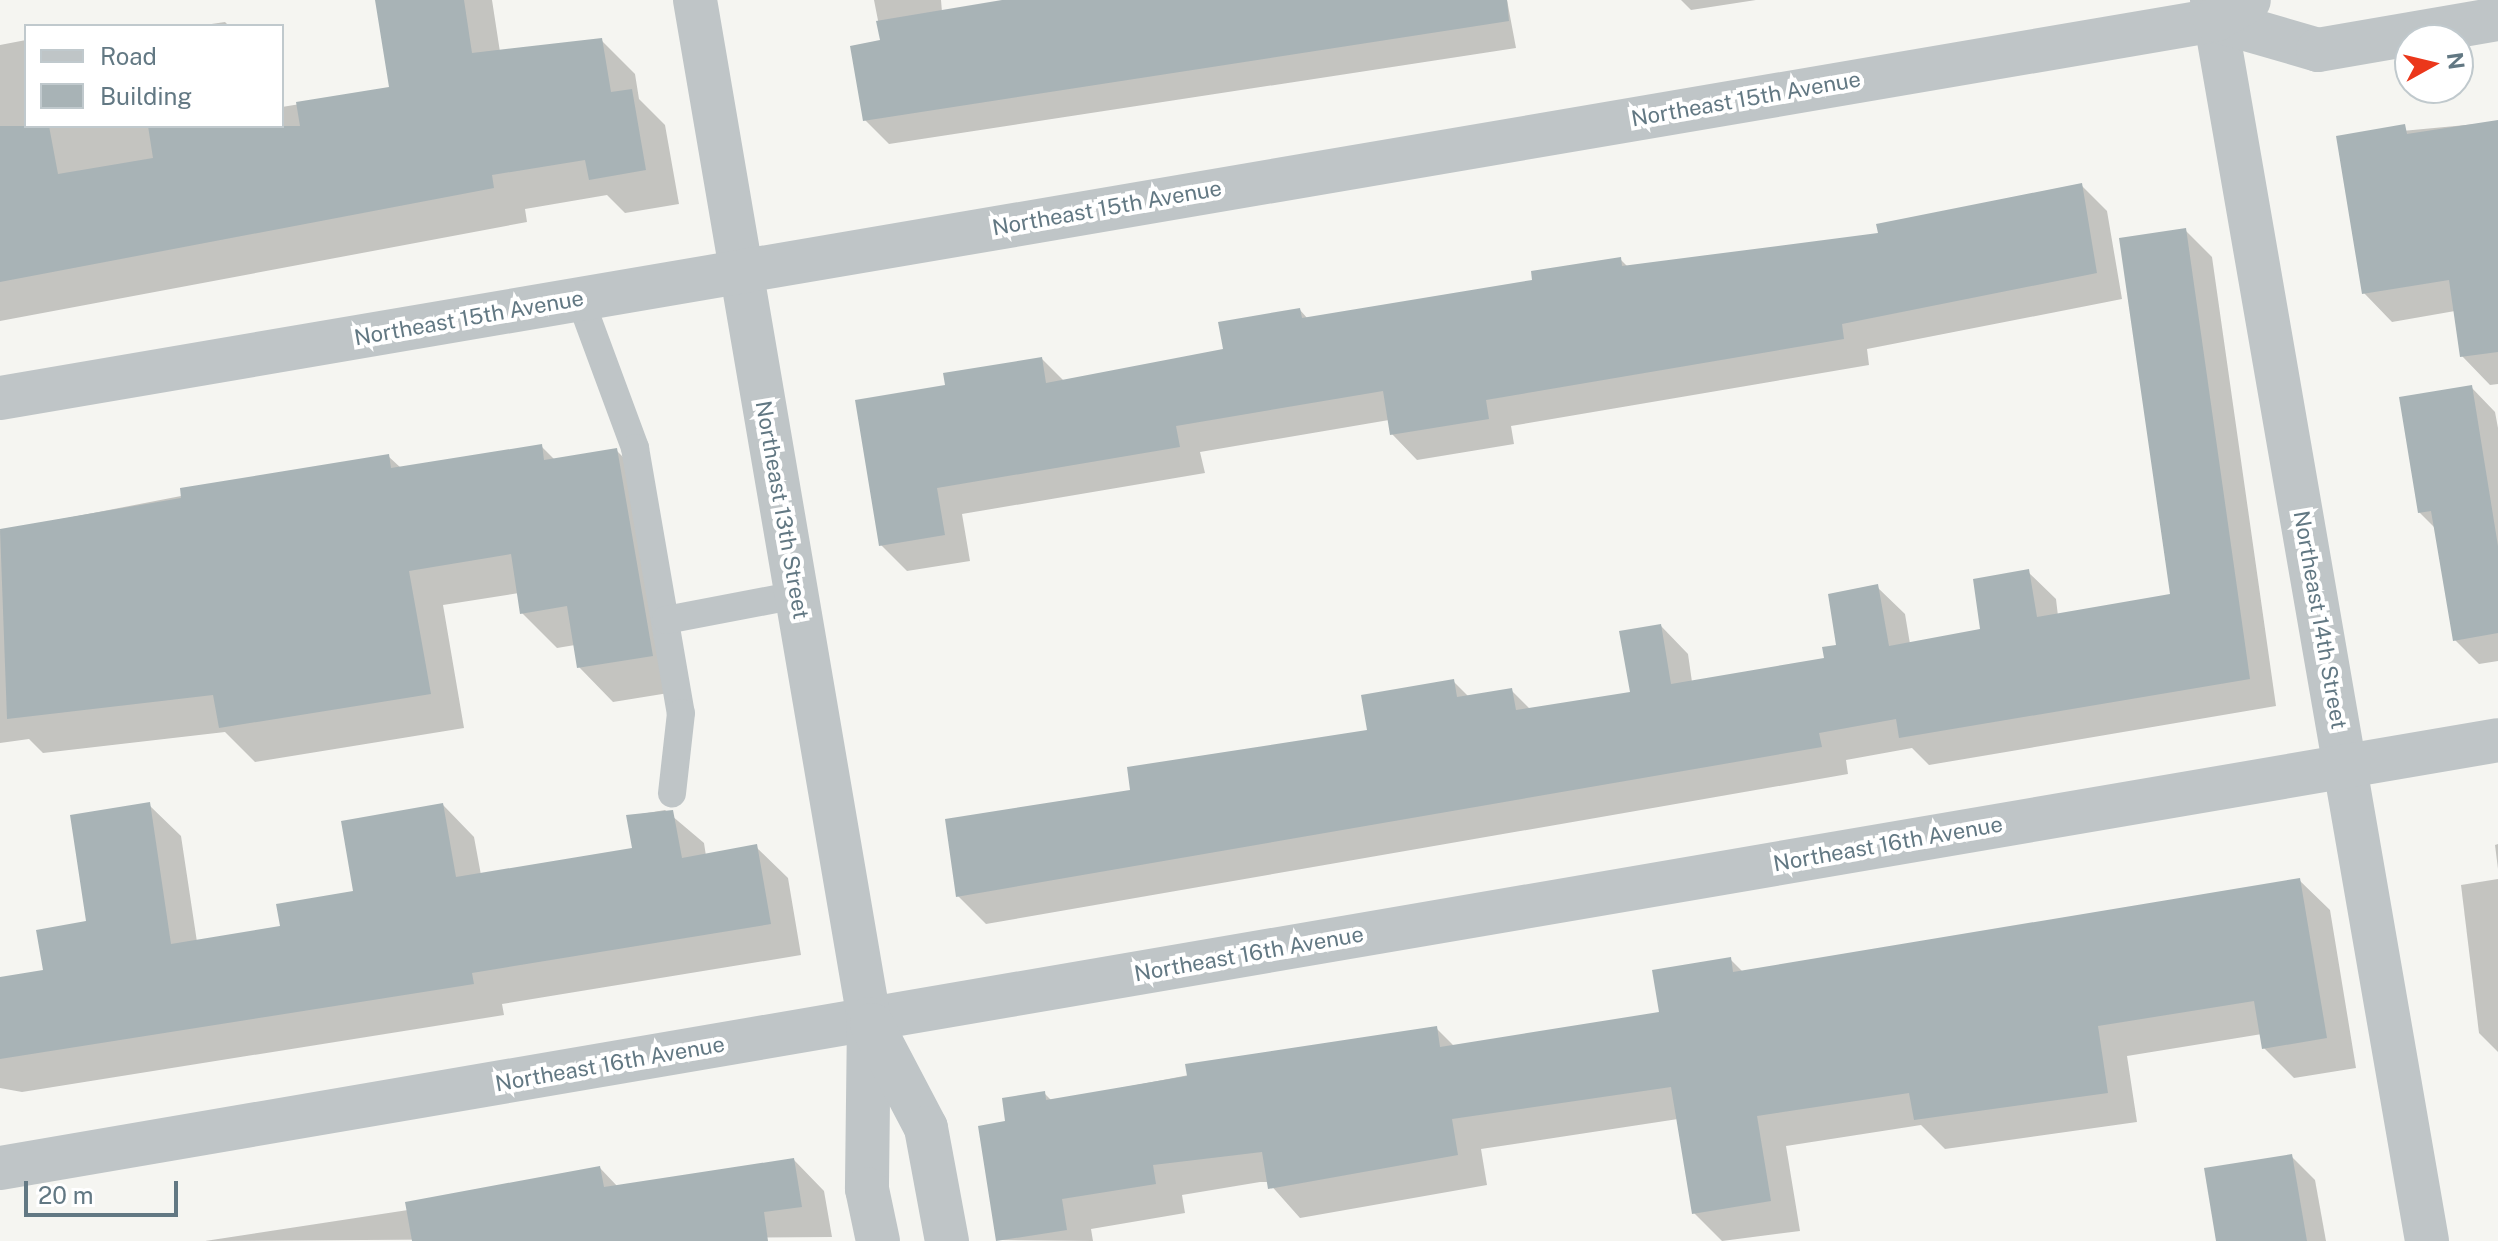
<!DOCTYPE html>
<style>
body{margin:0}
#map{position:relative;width:2498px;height:1241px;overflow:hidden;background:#f5f5f1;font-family:"Public Sans",sans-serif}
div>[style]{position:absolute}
.shadow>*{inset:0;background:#0003}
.building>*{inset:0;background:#a8b3b6}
.service>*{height:28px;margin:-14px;padding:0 14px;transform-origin:14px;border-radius:14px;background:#bfc5c7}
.minor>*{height:44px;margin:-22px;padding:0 22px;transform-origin:22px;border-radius:22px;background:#bfc5c7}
.tertiary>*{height:44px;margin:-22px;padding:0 22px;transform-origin:22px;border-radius:22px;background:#bfc5c7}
span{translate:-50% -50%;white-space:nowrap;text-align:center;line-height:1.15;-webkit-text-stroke:8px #fff;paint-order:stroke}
.street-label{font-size:22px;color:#627883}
.legend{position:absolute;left:24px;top:24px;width:260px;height:104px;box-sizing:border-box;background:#fff;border:2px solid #c0c9cd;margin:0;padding:10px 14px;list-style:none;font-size:24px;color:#627883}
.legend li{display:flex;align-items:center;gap:16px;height:40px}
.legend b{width:40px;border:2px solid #c0c9cd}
.north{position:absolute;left:2394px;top:24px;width:80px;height:80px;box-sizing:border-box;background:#fff;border:2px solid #c0c9cd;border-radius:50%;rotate:82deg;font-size:22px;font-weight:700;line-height:32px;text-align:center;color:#627883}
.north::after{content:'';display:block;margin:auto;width:28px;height:36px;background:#eb371b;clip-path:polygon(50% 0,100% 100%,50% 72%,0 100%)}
.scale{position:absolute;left:24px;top:1181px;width:154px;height:36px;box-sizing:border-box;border:4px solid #627883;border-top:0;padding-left:10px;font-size:24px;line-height:28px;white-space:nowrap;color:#627883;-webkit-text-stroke:6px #fff;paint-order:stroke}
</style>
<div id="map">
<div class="shadow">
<i style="clip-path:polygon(377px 0,492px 0,500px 52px,601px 40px,635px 74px,639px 99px,665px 125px,679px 204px,625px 213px,607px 195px,525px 209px,527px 222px,0 321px,0 45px,26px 40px,26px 126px,282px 126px,282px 107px,391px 89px)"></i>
<i style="clip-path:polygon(874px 0,941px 0,942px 12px,1010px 0,1507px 0,1516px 48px,889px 144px,865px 120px,882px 41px)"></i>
<i style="clip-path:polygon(1681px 0,1756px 0,1691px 10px)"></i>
<i style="clip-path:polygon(225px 22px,229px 26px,198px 26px)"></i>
<i style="clip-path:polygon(2498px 122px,2498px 384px,2490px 385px,2462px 356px,2455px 311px,2392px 322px,2364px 293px,2338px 137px)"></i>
<i style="clip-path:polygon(2081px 185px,2107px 211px,2122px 299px,1867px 349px,1869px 365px,1511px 426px,1514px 444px,1417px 460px,1392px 434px,1389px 420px,1200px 452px,1205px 473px,962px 514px,970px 561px,907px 571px,881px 545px,947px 387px,1042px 359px,1064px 381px,1225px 350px,1300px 310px,1308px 319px,1535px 281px,1620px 259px,1628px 267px,1880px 235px)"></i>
<i style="clip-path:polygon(2185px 230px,2212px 257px,2276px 706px,1929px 765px,1912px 748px,1846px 760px,1848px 774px,986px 924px,958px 896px,1132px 792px,1369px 732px,1453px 681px,1469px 697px,1511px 690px,1531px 710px,1632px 694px,1661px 626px,1688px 654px,1692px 682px,1826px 660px,1877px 587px,1905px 614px,1910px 644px,1983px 630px,2028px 572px,2056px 599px,2058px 616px,2173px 596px)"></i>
<i style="clip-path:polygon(2471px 387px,2495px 412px,2498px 428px,2498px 661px,2479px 664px,2455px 640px,2436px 529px,2419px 512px)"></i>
<i style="clip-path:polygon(541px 446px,555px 460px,616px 450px,651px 485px,687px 690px,613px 702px,579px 667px,575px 645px,557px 648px,522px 613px,519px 593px,443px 605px,464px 728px,255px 762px,225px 732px,43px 753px,29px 739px,0 743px,0 531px,388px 456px,401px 468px)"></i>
<i style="clip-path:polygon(149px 805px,181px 836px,197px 942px,282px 927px,355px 892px,443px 805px,474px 837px,481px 875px,635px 849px,629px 816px,665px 810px,704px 843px,706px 856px,756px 847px,788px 878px,801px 955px,502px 1004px,504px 1015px,22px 1092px,0 1088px,0 979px,45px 971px,88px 923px)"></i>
<i style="clip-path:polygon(2498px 844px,2498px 869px,2495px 845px)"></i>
<i style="clip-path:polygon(2498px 879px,2498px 1052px,2479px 1033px,2461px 885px)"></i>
<i style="clip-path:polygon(2299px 880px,2330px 910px,2356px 1068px,2294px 1078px,2264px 1048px,2262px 1034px,2127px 1056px,2137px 1122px,1945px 1149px,1921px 1125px,1786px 1146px,1800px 1231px,1722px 1241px,1694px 1213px,1678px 1119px,1481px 1149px,1487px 1185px,1300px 1218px,1268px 1182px,1260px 1182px,1182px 1195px,1185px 1213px,1091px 1229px,1093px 1241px,998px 1240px,1007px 1123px,1044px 1093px,1052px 1101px,1436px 1028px,1454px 1046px,1661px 1014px,1730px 959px,1743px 972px)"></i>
<i style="clip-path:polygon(2291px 1156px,2315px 1180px,2326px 1241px,2218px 1241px)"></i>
<i style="clip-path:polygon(794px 1160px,824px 1191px,832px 1237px,205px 1241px,408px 1210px,600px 1168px,618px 1187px)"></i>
</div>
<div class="building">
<i style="clip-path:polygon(375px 0,464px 0,472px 53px,602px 38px,611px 92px,632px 89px,646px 170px,589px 180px,585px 160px,492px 175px,494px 188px,0 282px,0 126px,49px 126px,58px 174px,153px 158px,148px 126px,300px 126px,296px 102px,389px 87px)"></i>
<i style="clip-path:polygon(1002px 0,1507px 0,1509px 21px,863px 121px,850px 46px,880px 40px,876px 21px)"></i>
<i style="clip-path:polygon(2498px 120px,2498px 352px,2460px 357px,2449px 280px,2362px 294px,2336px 136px,2405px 124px,2407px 134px)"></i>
<i style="clip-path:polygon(2082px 183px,2097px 273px,1842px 324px,1844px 339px,1486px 400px,1489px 419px,1390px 435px,1383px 391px,1176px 426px,1180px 447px,937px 488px,945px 535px,879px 546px,855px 400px,945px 385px,943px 373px,1042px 357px,1046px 383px,1223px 349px,1218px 322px,1300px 308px,1302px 318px,1532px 280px,1531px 271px,1621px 257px,1622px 266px,1878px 233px,1876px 224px)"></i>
<i style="clip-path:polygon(2186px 228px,2250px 679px,1899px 738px,1896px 719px,1819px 733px,1822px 747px,956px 897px,945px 819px,1130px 790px,1127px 767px,1367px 730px,1361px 695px,1454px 679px,1457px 697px,1512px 688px,1516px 710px,1630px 692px,1619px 631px,1661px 624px,1671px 684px,1824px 658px,1822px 647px,1836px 645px,1828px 594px,1878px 584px,1889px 646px,1980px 629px,1973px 579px,2029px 569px,2037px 617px,2170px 594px,2119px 238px)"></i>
<i style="clip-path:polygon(2472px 385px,2498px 546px,2498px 633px,2453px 641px,2431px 511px,2418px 513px,2399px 397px)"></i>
<i style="clip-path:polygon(542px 444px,544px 460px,617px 448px,653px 656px,577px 668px,567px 606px,520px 614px,511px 554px,409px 571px,431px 694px,219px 728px,213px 695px,7px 719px,0 529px,181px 498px,180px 488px,389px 454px,391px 468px)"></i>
<i style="clip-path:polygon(150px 802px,171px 944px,280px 926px,276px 904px,353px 891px,341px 821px,443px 803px,456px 877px,632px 848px,626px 815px,673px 810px,682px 858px,757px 844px,771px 924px,472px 973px,474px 984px,0 1059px,0 977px,43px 970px,36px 930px,86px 921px,70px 815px)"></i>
<i style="clip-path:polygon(2300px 878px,2327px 1038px,2262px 1049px,2254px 1001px,2098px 1026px,2108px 1093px,1914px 1120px,1909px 1093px,1757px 1116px,1771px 1201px,1692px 1214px,1671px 1087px,1452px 1119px,1458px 1155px,1268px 1189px,1262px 1152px,1153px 1165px,1156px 1184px,1062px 1199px,1067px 1230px,996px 1241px,978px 1126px,1005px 1121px,1002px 1098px,1045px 1091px,1046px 1100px,1187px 1076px,1185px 1064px,1437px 1026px,1440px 1047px,1659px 1012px,1652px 970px,1731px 957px,1733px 972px)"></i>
<i style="clip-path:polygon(2292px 1154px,2307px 1241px,2216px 1241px,2204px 1168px)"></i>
<i style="clip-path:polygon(794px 1158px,802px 1207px,764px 1212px,768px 1241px,412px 1241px,405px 1202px,600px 1166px,604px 1187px)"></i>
</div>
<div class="service">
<i style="left:580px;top:299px;width:159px;rotate:69.7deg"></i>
<i style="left:635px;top:448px;width:269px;rotate:80.2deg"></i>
<i style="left:681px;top:713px;width:81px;rotate:96.4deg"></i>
<i style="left:666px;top:620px;width:133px;rotate:-10.8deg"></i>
</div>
<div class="minor">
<i style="left:2212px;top:0;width:1259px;rotate:80.17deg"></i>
<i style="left:0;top:1168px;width:2534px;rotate:-9.72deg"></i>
</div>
<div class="tertiary">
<i style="left:695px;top:0;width:1034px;rotate:80.31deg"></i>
<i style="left:869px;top:1019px;width:170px;rotate:90.7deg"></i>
<i style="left:867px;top:1189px;width:53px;rotate:78.1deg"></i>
<i style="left:2215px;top:20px;width:107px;rotate:16.2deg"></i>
<i style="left:2318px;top:50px;width:183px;rotate:-9.8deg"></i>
<i style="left:0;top:398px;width:2247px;rotate:-9.68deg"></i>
<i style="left:2215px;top:20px;width:39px;rotate:-30deg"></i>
<i style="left:872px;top:1025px;width:116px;rotate:62.3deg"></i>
<i style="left:926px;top:1128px;width:115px;rotate:79.5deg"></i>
</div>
<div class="street-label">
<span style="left:1746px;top:99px;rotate:-10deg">Northeast 15th Avenue</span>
<span style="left:1107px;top:208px;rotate:-10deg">Northeast 15th Avenue</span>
<span style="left:469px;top:318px;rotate:-10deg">Northeast 15th Avenue</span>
<span style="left:782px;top:510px;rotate:80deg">Northeast 13th Street</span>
<span style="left:2320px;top:620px;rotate:80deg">Northeast 14th Street</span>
<span style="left:1888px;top:844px;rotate:-10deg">Northeast 16th Avenue</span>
<span style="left:1249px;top:954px;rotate:-10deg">Northeast 16th Avenue</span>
<span style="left:610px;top:1064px;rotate:-10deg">Northeast 16th Avenue</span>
</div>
<ul class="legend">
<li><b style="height:10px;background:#bfc5c7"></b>Road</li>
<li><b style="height:22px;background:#a8b3b6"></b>Building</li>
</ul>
<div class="north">N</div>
<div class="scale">20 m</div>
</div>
